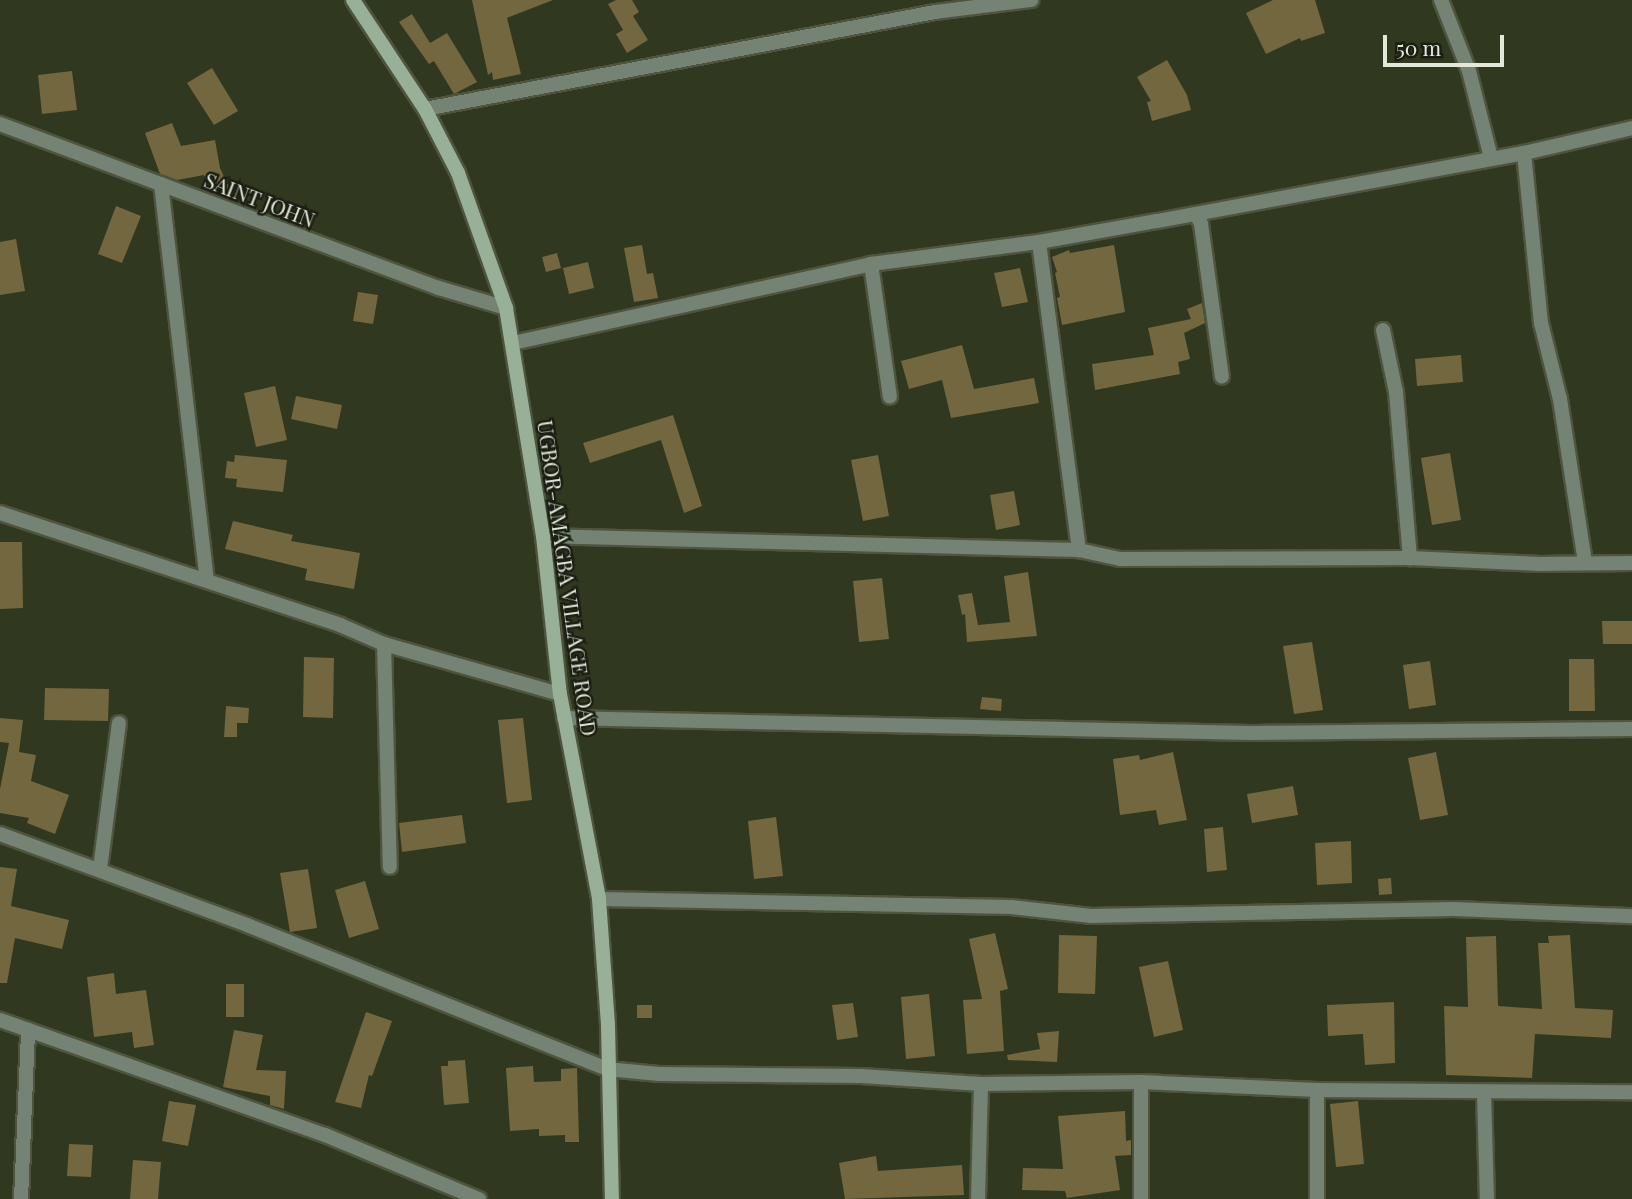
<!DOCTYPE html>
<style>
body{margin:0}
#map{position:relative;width:1632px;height:1199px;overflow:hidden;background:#313820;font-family:"Playfair Display",serif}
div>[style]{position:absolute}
.building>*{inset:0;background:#72673e}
.roads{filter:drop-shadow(2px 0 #4e543e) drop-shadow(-2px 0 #4e543e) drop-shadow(0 2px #4e543e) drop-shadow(0 -2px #4e543e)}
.street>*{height:14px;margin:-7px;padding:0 7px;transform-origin:7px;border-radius:7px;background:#748374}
.secondary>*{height:14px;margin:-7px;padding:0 7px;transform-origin:7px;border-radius:7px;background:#98af98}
span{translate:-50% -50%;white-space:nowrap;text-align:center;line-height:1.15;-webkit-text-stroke:5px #1b1e13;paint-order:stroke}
.street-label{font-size:21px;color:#e4e8d9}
.scale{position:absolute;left:1383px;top:35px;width:121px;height:32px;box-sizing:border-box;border:4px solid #e4e8d9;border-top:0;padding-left:9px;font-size:21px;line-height:24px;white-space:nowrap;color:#e4e8d9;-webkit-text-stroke:5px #1b1e13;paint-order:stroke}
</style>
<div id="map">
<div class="building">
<i style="clip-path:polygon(472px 0,553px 0,507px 18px,521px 74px,493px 80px,492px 72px,488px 75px)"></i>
<i style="clip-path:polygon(616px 0,632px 0,639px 12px,633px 16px,648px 40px,627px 53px,616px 34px,623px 30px,608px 4px)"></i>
<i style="clip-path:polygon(1273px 0,1315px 0,1325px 33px,1301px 41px,1300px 38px,1266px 54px,1246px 13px)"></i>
<i style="clip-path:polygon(412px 14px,430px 43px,447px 33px,477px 82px,454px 94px,434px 61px,429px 64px,399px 22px)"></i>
<i style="clip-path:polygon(1167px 60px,1187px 95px,1191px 110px,1152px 121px,1147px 102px,1151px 101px,1137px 77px)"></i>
<i style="clip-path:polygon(212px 68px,238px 111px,214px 125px,187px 83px)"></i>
<i style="clip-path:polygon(72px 71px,77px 110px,42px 114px,38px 75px)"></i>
<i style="clip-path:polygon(172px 123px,181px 146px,215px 140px,220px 168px,233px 196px,228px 199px,213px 193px,204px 175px,177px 180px,160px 174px,145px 133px)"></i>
<i style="clip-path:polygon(116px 206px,141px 216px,122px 263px,98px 254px)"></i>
<i style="clip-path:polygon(16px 239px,25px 291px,0 295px,0 242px)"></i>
<i style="clip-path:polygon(642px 245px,647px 274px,653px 273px,658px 298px,634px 302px,624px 248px)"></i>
<i style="clip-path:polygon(1114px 245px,1125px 312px,1062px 325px,1057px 298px,1060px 297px,1055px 273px,1057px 272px,1052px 257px,1069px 250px,1070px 253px)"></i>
<i style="clip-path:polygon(557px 253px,561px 268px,546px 272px,542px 257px)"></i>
<i style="clip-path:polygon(588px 262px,594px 288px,569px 294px,563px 268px)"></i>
<i style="clip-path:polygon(1020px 268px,1028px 302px,1002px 307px,994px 273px)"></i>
<i style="clip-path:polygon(358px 292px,378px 295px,373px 324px,353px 321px)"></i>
<i style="clip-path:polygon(1202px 303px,1205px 323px,1184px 333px,1190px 359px,1178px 362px,1180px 374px,1095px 390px,1092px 364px,1154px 355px,1148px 328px,1191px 319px,1187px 309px)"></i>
<i style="clip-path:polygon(962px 345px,974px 389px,1034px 378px,1039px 403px,951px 418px,942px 380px,909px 389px,901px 361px)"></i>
<i style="clip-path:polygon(1461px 355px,1463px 382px,1417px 386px,1415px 359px)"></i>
<i style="clip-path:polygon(275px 386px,287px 440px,256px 447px,244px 393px)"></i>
<i style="clip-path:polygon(296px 396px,342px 405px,337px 429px,291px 419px)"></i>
<i style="clip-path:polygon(673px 415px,702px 506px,684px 513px,661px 440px,590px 463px,583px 443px)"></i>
<i style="clip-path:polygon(1450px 453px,1461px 520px,1432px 525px,1421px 458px)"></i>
<i style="clip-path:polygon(235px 455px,287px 460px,283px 492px,236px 487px,237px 479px,225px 478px,227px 461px,234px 462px)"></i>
<i style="clip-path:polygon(878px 455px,889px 516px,863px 521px,851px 460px)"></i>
<i style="clip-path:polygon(1014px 491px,1020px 525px,996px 530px,990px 495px)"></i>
<i style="clip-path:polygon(233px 521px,293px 535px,291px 541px,360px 553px,354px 589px,305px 580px,307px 569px,225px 549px)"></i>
<i style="clip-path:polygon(0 542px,22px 542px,23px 608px,0 609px)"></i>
<i style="clip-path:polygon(1028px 572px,1037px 636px,967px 642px,965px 614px,962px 615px,958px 595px,972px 593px,978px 625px,1010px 622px,1004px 576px)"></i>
<i style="clip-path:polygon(882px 578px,889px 639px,859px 642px,853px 581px)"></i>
<i style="clip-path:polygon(1602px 621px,1632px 621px,1632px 644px,1603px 644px)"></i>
<i style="clip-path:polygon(1312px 642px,1323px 710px,1294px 714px,1283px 646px)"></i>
<i style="clip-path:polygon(304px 657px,334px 658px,333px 718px,303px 717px)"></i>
<i style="clip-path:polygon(1569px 659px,1594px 659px,1595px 711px,1569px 711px)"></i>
<i style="clip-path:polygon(1430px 661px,1436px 705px,1409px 709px,1403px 665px)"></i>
<i style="clip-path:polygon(45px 688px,109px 689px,108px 721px,44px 720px)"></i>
<i style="clip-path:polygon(982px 697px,1002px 699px,1001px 711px,980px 709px)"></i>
<i style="clip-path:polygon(226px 706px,249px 708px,248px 723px,237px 723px,237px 737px,224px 737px)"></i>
<i style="clip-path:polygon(0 718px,23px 720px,19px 752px,36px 755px,31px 781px,69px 795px,55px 834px,27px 823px,29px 818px,0 813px,0 789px,9px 743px,0 742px)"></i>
<i style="clip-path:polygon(523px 718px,532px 800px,507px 803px,498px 720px)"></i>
<i style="clip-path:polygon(1173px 752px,1187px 820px,1159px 825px,1156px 810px,1120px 815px,1113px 759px,1139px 755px,1140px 760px)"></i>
<i style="clip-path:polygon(1436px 752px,1448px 815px,1420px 820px,1408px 758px)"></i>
<i style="clip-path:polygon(1293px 786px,1298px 815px,1252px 823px,1247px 794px)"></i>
<i style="clip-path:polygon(462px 815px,466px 843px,402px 852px,399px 823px)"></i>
<i style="clip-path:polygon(776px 817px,783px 876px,754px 879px,748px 821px)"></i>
<i style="clip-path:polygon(1223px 827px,1227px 870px,1207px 872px,1204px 829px)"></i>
<i style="clip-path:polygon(1351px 841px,1352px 883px,1317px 885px,1315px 843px)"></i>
<i style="clip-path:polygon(0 867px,17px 869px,11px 906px,69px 920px,62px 949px,15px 938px,7px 983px,0 983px)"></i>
<i style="clip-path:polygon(308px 869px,317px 928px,290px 932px,280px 873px)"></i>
<i style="clip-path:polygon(1391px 878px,1392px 894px,1379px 895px,1378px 879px)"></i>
<i style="clip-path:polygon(365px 881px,379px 929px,349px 938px,335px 890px)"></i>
<i style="clip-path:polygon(995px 933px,1008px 989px,1000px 991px,1004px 1051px,967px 1054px,963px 1000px,982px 999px,969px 939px)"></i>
<i style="clip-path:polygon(1059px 935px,1097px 936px,1095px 994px,1058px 993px)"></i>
<i style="clip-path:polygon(1570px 935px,1575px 1008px,1613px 1010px,1611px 1038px,1535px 1034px,1532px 1078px,1446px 1075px,1444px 1006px,1468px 1007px,1466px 937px,1496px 936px,1498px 1006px,1542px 1009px,1538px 943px,1549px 943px,1548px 936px)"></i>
<i style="clip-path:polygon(1168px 961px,1183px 1030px,1154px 1037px,1139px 967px)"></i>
<i style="clip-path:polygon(114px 973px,116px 994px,146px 990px,154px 1045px,134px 1048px,132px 1032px,94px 1037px,87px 977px)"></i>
<i style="clip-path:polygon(226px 984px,244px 984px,244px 1017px,226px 1017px)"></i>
<i style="clip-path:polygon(929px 994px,935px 1056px,906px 1059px,901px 997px)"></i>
<i style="clip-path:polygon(1394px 1002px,1395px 1063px,1365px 1065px,1363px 1034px,1328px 1036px,1327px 1005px)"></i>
<i style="clip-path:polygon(853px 1003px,858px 1037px,837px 1040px,832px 1005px)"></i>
<i style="clip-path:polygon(637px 1005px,652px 1005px,652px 1018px,637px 1018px)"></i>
<i style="clip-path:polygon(366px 1012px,392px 1021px,372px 1076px,369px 1075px,361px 1108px,335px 1102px)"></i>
<i style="clip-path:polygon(234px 1030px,263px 1035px,256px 1070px,286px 1071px,284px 1109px,270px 1105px,270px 1096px,223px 1087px)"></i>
<i style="clip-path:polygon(1059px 1031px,1057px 1062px,1008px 1060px,1007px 1055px,1040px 1049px,1037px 1033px)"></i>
<i style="clip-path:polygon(465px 1060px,469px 1103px,444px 1105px,441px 1066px,448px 1066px,448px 1061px)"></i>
<i style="clip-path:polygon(533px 1066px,534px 1082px,561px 1081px,561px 1069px,577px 1068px,579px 1142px,565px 1142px,565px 1135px,539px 1136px,539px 1129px,510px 1131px,506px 1068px)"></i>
<i style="clip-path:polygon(169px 1101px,196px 1105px,188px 1146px,162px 1141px)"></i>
<i style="clip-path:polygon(1358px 1101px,1364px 1164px,1336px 1167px,1330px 1104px)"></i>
<i style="clip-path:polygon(1125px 1111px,1126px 1141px,1131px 1140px,1131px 1155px,1115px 1156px,1120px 1190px,1067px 1198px,1065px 1191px,1022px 1190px,1023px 1168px,1063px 1169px,1058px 1116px)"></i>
<i style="clip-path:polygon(69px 1144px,93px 1145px,91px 1177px,67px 1176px)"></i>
<i style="clip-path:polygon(876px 1156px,878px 1171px,962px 1165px,964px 1195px,845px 1199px,839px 1163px)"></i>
<i style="clip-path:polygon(133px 1160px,161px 1162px,158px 1199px,130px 1199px)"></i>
</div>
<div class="roads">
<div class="street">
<i style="left:1441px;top:0;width:76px;rotate:68.5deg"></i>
<i style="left:1469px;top:71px;width:90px;rotate:75.8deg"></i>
<i style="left:425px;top:109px;width:519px;rotate:-10.77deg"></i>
<i style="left:935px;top:12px;width:97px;rotate:-7.1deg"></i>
<i style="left:0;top:124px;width:469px;rotate:20.5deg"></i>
<i style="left:439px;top:288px;width:70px;rotate:16.6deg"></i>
<i style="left:1524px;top:153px;width:171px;rotate:84.3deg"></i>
<i style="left:1541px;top:323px;width:78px;rotate:76deg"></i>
<i style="left:1560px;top:399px;width:165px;rotate:81.3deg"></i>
<i style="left:161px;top:184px;width:399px;rotate:83.4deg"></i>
<i style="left:1196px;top:214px;width:11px;rotate:63deg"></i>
<i style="left:1201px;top:224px;width:154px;rotate:82.2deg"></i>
<i style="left:1039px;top:242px;width:311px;rotate:82.6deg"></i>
<i style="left:871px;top:264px;width:134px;rotate:81.9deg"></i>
<i style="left:1383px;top:330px;width:63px;rotate:78.2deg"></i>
<i style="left:1396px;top:392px;width:167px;rotate:85.2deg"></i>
<i style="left:513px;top:343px;width:367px;rotate:-12.4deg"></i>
<i style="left:871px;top:264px;width:169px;rotate:-7.5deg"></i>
<i style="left:1039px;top:242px;width:120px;rotate:-10.1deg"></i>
<i style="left:1157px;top:221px;width:373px;rotate:-10.5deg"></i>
<i style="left:1524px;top:153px;width:111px;rotate:-13deg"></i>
<i style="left:0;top:513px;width:358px;rotate:18.2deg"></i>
<i style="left:340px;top:625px;width:48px;rotate:23.4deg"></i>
<i style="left:384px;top:644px;width:183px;rotate:15.9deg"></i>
<i style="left:543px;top:536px;width:536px;rotate:1.5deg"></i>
<i style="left:1079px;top:550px;width:42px;rotate:12.4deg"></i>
<i style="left:1120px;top:559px;width:290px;rotate:-0.2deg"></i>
<i style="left:1410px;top:558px;width:131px;rotate:2.6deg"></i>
<i style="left:1541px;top:564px;width:91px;rotate:-0.6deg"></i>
<i style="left:384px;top:644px;width:223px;rotate:88.5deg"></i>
<i style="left:564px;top:718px;width:687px;rotate:1.25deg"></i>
<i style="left:1251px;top:733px;width:381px;rotate:-0.6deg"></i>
<i style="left:0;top:834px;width:263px;rotate:20.2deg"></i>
<i style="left:247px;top:925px;width:388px;rotate:21.8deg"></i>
<i style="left:607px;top:1069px;width:52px;rotate:5.5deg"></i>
<i style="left:659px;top:1074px;width:202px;rotate:0.6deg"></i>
<i style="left:861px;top:1076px;width:120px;rotate:3.8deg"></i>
<i style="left:981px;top:1084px;width:160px;rotate:-0.7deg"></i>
<i style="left:1141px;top:1082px;width:176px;rotate:2.6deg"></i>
<i style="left:1317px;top:1090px;width:315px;rotate:0.4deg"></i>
<i style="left:100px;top:869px;width:147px;rotate:-82.6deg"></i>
<i style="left:599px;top:899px;width:412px;rotate:1.1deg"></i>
<i style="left:1011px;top:907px;width:81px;rotate:6.4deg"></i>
<i style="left:1091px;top:916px;width:363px;rotate:-1.1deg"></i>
<i style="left:1454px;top:909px;width:178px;rotate:2.3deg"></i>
<i style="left:0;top:1020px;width:345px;rotate:19.5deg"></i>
<i style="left:325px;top:1135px;width:167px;rotate:22.6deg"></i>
<i style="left:1141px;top:1082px;width:117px;rotate:90deg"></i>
<i style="left:1317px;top:1090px;width:109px;rotate:90deg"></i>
<i style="left:1484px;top:1093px;width:106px;rotate:88.4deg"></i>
<i style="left:21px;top:1199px;width:169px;rotate:-87.6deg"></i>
<i style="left:978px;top:1199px;width:115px;rotate:-88.5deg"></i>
</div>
<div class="secondary">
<i style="left:353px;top:0;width:131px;rotate:56.6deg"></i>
<i style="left:425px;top:109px;width:72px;rotate:62.7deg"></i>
<i style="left:458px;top:173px;width:143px;rotate:70.4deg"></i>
<i style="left:506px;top:308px;width:231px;rotate:80.8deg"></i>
<i style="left:543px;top:536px;width:159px;rotate:83.9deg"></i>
<i style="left:560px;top:694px;width:209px;rotate:79.2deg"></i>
<i style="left:599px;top:899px;width:127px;rotate:85.9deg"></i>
<i style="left:608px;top:1026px;width:173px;rotate:88.7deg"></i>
</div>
</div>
<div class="street-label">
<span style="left:260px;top:199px;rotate:21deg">SAINT JOHN</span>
<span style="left:568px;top:578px;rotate:82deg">UGBOR-AMAGBA VILLAGE ROAD</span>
</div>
<div class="scale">50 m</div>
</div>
